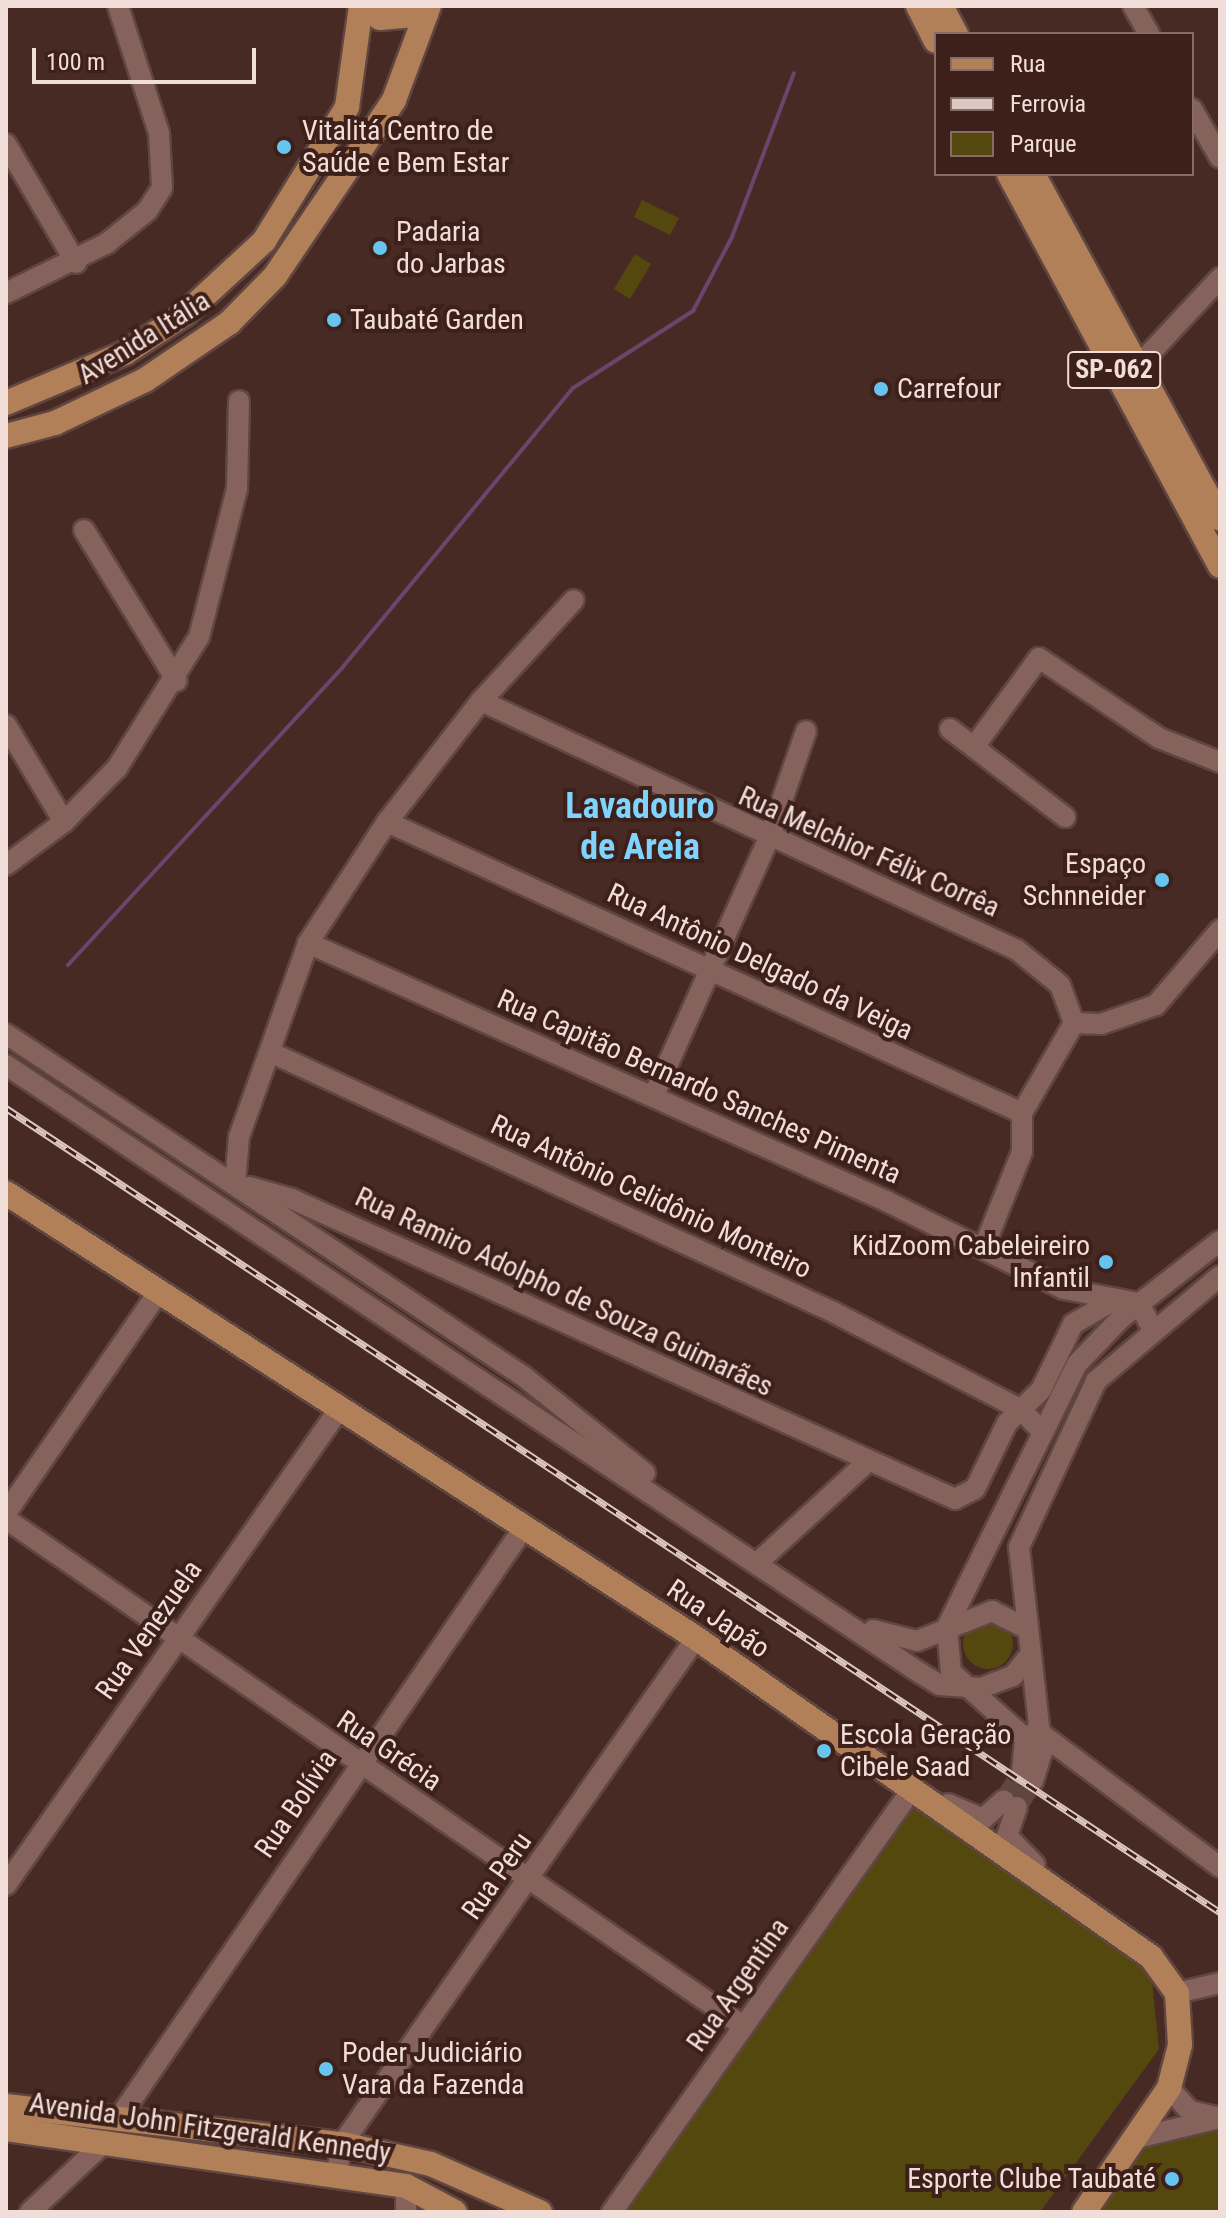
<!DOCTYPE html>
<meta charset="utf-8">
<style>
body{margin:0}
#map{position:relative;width:1226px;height:2218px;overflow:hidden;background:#482a24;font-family:"Roboto Condensed",sans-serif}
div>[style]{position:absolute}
.green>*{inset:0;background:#54480f}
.round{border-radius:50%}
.stream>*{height:4px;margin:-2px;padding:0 2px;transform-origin:2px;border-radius:2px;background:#6c446c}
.minor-tunnel>*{height:20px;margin-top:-10px;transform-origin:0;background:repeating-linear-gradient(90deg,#62453f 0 20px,transparent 0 30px)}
.roads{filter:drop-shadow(2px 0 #604641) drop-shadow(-2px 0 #604641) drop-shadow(0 2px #604641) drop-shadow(0 -2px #604641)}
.minor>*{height:20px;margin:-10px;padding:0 10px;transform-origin:10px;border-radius:10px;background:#85625b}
.major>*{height:24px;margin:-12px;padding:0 12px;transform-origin:12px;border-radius:12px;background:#b17f58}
.rail>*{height:7px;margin-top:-3.5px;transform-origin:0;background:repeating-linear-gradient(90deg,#3d201a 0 12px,#dcc7c1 0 24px);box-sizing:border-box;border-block:2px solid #dcc7c1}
.dots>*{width:22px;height:22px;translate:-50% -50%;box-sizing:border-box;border:4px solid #3d201a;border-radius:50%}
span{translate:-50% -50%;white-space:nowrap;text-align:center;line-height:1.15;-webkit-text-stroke:8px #3d201a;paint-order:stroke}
.shield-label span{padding:2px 6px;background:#3d201a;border:2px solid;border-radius:6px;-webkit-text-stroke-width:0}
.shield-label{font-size:26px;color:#f2ded9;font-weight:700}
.poi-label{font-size:28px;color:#f2ded9}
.left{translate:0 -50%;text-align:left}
.right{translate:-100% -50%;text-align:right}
.street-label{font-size:28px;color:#f2ded9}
.district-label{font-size:36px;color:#7fd3fc;font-weight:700}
.frame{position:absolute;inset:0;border:8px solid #f2ded9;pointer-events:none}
.legend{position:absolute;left:934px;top:32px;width:260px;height:144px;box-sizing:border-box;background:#3d201a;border:2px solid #856c66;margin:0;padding:10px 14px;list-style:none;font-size:24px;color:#f2ded9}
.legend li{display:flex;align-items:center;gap:16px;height:40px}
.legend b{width:40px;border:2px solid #856c66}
.scale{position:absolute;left:32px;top:48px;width:224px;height:36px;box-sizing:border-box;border:4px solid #f2ded9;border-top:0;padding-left:10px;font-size:24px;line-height:28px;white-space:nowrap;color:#f2ded9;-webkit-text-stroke:6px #3d201a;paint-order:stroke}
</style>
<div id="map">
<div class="green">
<i style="clip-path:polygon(642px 200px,679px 218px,670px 235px,634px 217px)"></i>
<i style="clip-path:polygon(635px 254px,651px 264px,630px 299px,614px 289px)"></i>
<i class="round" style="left:963px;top:1619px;width:50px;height:50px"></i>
<i style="clip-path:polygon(909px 1805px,1139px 1956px,1152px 1981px,1159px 2049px,1040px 2212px,622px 2212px)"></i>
<i style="clip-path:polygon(1220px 2125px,1220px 2212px,1101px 2212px,1145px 2145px)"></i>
</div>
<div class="stream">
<i style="left:68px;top:965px;width:404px;rotate:-47.3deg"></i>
<i style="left:342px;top:668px;width:363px;rotate:-50.5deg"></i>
<i style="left:573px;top:388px;width:143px;rotate:-32.7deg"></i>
<i style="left:693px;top:311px;width:84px;rotate:-62.2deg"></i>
<i style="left:732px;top:237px;width:175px;rotate:-69.3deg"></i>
</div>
<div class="minor-tunnel">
<i style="left:1004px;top:1800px;width:32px;rotate:-56deg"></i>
<i style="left:1017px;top:1807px;width:31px;rotate:-58deg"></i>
</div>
<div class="roads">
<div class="minor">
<i style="left:1133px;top:6px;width:32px;rotate:60deg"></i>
<i style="left:1192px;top:109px;width:56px;rotate:60.3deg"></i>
<i style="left:6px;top:144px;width:138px;rotate:59.5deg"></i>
<i style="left:6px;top:293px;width:113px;rotate:-26.3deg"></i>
<i style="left:107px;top:243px;width:51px;rotate:-38.7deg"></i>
<i style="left:147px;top:211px;width:27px;rotate:-57deg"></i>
<i style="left:162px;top:188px;width:55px;rotate:-93.1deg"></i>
<i style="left:159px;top:133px;width:133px;rotate:-107.9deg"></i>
<i style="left:1139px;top:365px;width:119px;rotate:-47deg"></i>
<i style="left:84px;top:530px;width:177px;rotate:58.4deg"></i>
<i style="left:481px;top:701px;width:591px;rotate:24.92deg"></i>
<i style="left:1017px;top:950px;width:55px;rotate:39.1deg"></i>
<i style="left:1060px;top:985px;width:40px;rotate:69.8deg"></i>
<i style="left:6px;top:725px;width:113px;rotate:59.1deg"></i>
<i style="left:950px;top:729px;width:145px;rotate:37.4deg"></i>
<i style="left:974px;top:747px;width:110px;rotate:-53.9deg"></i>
<i style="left:1039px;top:658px;width:144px;rotate:33.7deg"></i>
<i style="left:1159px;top:738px;width:66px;rotate:21.5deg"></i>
<i style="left:387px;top:822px;width:699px;rotate:24.62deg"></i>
<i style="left:6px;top:865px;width:72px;rotate:-36.6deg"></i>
<i style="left:64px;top:822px;width:76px;rotate:-45.5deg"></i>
<i style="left:117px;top:768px;width:155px;rotate:-58deg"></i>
<i style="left:199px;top:637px;width:153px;rotate:-75.6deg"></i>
<i style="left:237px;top:489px;width:88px;rotate:-88.7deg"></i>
<i style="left:308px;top:943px;width:633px;rotate:24.05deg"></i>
<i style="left:886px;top:1201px;width:199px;rotate:26.3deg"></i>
<i style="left:1064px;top:1289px;width:76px;rotate:10.6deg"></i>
<i style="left:1139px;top:1303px;width:31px;rotate:63deg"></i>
<i style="left:1074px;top:1023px;width:27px;rotate:2deg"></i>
<i style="left:1101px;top:1024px;width:58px;rotate:-19.1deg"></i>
<i style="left:1156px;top:1005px;width:99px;rotate:-49.5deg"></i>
<i style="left:6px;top:1034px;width:620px;rotate:33.48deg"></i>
<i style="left:523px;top:1376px;width:156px;rotate:38.5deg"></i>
<i style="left:272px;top:1053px;width:618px;rotate:24.78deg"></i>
<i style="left:833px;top:1312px;width:211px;rotate:27.4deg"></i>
<i style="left:1020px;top:1409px;width:30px;rotate:45deg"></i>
<i style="left:6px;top:1065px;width:1098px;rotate:33.63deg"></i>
<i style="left:920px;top:1673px;width:23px;rotate:31deg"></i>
<i style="left:940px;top:1685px;width:41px;rotate:4.2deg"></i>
<i style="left:981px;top:1688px;width:34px;rotate:-21deg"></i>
<i style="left:1013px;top:1676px;width:22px;rotate:-51deg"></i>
<i style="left:654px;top:1095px;width:282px;rotate:-65.9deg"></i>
<i style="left:769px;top:838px;width:113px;rotate:-70.9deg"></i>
<i style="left:235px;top:1184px;width:47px;rotate:-85.1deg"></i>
<i style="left:239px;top:1137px;width:206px;rotate:-70.4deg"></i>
<i style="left:308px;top:943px;width:145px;rotate:-56.9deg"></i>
<i style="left:387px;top:822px;width:153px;rotate:-52.2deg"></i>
<i style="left:481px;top:701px;width:137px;rotate:-47.4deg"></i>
<i style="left:249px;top:1187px;width:45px;rotate:15.6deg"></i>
<i style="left:292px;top:1199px;width:728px;rotate:24.35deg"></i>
<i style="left:955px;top:1499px;width:22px;rotate:-27deg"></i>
<i style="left:975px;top:1489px;width:73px;rotate:-64.1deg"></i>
<i style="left:1007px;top:1423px;width:47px;rotate:-44.1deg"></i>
<i style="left:1041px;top:1390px;width:73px;rotate:-64.1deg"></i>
<i style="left:1073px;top:1324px;width:42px;rotate:-30.3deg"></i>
<i style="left:984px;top:1247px;width:102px;rotate:-68.2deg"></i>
<i style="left:1022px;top:1152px;width:39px;rotate:-90deg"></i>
<i style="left:1022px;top:1113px;width:104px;rotate:-60deg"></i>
<i style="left:6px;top:1513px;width:271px;rotate:-55.4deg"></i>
<i style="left:6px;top:1519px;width:895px;rotate:34.53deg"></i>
<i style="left:757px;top:1563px;width:147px;rotate:-42.5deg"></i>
<i style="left:873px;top:1630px;width:45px;rotate:14deg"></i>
<i style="left:917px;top:1641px;width:81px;rotate:-21.8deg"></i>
<i style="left:992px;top:1611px;width:35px;rotate:27deg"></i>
<i style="left:1036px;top:1730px;width:229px;rotate:36.7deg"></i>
<i style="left:1022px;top:1773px;width:35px;rotate:-85deg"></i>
<i style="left:1025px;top:1738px;width:99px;rotate:-138.3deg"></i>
<i style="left:951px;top:1672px;width:45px;rotate:-95.1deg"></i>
<i style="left:947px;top:1627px;width:293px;rotate:-63.7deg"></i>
<i style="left:1077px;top:1364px;width:64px;rotate:-46.3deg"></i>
<i style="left:1121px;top:1318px;width:125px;rotate:-37.9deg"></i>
<i style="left:1033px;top:1781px;width:30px;rotate:-73deg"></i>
<i style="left:1042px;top:1752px;width:206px;rotate:-96.4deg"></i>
<i style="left:1019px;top:1547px;width:183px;rotate:-65.1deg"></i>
<i style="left:1096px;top:1381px;width:162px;rotate:-40.3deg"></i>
<i style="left:948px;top:1804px;width:38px;rotate:23deg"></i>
<i style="left:983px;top:1819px;width:28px;rotate:-42deg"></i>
<i style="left:1017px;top:1807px;width:31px;rotate:109deg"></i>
<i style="left:1007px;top:1836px;width:40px;rotate:46deg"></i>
<i style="left:6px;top:1885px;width:582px;rotate:-55deg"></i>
<i style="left:1177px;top:1993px;width:44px;rotate:-13.1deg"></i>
<i style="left:1169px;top:2088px;width:31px;rotate:48deg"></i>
<i style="left:1190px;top:2111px;width:26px;rotate:13deg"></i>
<i style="left:119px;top:2118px;width:718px;rotate:-55.56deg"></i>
<i style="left:1141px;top:2137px;width:81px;rotate:-13.5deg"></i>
<i style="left:336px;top:2176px;width:33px;rotate:-79deg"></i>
<i style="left:342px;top:2144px;width:618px;rotate:-55.02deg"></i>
<i style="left:30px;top:2212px;width:104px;rotate:-43.1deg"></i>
<i style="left:406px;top:2212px;width:26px;rotate:-90deg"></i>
<i style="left:612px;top:2212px;width:515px;rotate:-54.64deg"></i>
</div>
<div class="major">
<i style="left:365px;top:6px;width:19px;rotate:39deg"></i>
<i style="left:380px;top:18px;width:46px;rotate:-5deg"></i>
<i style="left:918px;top:6px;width:39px;rotate:63deg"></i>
<i style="left:941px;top:6px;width:32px;rotate:62deg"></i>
<i style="left:1009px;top:174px;width:445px;rotate:61.7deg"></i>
<i style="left:1033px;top:174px;width:392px;rotate:61.5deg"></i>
<i style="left:6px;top:403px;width:129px;rotate:-22.8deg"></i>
<i style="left:125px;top:353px;width:72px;rotate:-33deg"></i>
<i style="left:185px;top:314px;width:108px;rotate:-42.7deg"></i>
<i style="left:264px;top:241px;width:158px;rotate:-58.2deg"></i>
<i style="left:347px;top:107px;width:102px;rotate:-82.1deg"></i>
<i style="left:6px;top:436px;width:51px;rotate:-14.9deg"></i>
<i style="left:55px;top:423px;width:100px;rotate:-25.5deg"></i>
<i style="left:145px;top:380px;width:102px;rotate:-34.2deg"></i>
<i style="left:229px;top:323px;width:66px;rotate:-45.6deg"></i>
<i style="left:275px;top:276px;width:212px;rotate:-55.9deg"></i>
<i style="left:394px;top:100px;width:100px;rotate:-69.6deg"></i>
<i style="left:6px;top:1193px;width:821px;rotate:32.82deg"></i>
<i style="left:696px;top:1638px;width:556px;rotate:35.03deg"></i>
<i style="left:1151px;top:1957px;width:44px;rotate:54.2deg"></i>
<i style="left:1177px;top:1993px;width:52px;rotate:86.7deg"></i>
<i style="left:1180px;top:2045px;width:44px;rotate:104.3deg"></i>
<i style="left:1169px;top:2088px;width:150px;rotate:124.4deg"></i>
<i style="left:6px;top:2106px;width:338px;rotate:6.5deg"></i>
<i style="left:342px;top:2144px;width:91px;rotate:12.7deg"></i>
<i style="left:431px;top:2164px;width:119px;rotate:23.8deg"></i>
<i style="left:6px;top:2129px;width:404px;rotate:8.1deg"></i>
<i style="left:406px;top:2186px;width:55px;rotate:28deg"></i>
</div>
</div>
<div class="rail">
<i style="left:6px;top:1108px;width:1456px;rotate:33.52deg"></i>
</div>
<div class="dots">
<i style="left:284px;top:147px;background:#67c4ef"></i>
<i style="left:380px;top:248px;background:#67c4ef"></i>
<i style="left:334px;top:320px;background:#67c4ef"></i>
<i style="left:881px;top:389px;background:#67c4ef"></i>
<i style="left:1162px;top:880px;background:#67c4ef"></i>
<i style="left:1106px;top:1262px;background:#67c4ef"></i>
<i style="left:824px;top:1751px;background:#67c4ef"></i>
<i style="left:326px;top:2069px;background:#67c4ef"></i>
<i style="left:1172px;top:2179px;background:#67c4ef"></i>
</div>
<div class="shield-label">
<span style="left:1114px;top:370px">SP-062</span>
</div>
<div class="poi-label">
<span class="left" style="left:302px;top:147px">Vitalitá Centro de<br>Saúde e Bem Estar</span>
<span class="left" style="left:396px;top:248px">Padaria<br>do Jarbas</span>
<span class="left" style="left:350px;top:320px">Taubaté Garden</span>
<span class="left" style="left:897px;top:389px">Carrefour</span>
<span class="right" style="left:1146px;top:880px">Espaço<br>Schnneider</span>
<span class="right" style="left:1090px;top:1262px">KidZoom Cabeleireiro<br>Infantil</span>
<span class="left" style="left:840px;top:1751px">Escola Geração<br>Cibele Saad</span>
<span class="left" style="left:342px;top:2069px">Poder Judiciário<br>Vara da Fazenda</span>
<span class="right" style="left:1156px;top:2179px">Esporte Clube Taubaté</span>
</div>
<div class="street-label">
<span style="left:144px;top:338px;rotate:-32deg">Avenida Itália</span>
<span style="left:869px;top:852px;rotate:24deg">Rua Melchior Félix Corrêa</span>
<span style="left:760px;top:962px;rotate:25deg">Rua Antônio Delgado da Veiga</span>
<span style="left:699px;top:1087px;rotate:24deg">Rua Capitão Bernardo Sanches Pimenta</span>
<span style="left:651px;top:1197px;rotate:25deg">Rua Antônio Celidônio Monteiro</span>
<span style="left:564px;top:1292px;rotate:25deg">Rua Ramiro Adolpho de Souza Guimarães</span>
<span style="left:718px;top:1619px;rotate:34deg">Rua Japão</span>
<span style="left:149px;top:1630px;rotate:-55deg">Rua Venezuela</span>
<span style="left:389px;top:1751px;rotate:34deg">Rua Grécia</span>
<span style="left:296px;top:1804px;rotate:-56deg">Rua Bolívia</span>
<span style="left:497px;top:1876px;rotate:-55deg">Rua Peru</span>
<span style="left:738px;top:1985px;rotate:-55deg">Rua Argentina</span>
<span style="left:210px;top:2128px;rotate:8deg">Avenida John Fitzgerald Kennedy</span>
</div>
<div class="district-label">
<span style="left:640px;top:827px">Lavadouro<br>de Areia</span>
</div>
<div class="frame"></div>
<ul class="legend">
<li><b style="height:10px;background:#b17f58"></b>Rua</li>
<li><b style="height:10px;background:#dcc7c1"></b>Ferrovia</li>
<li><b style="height:22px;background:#54480f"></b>Parque</li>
</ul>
<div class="scale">100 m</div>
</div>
